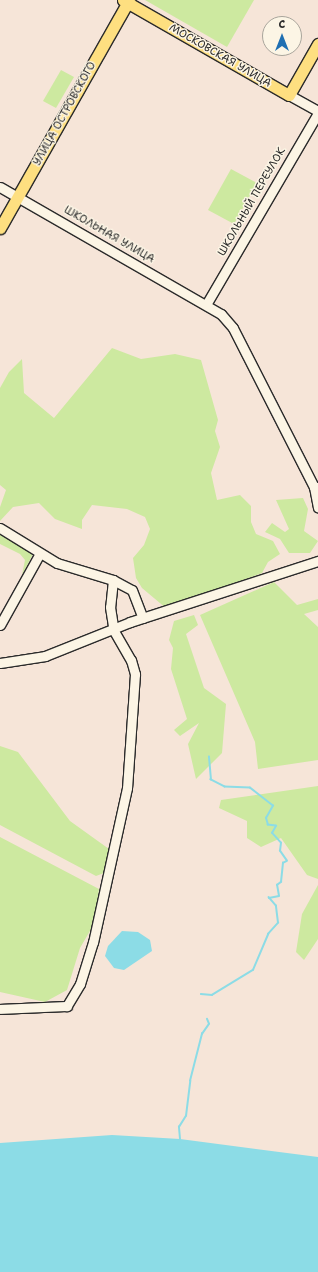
<!DOCTYPE html>
<meta charset="utf-8">
<style>
body{margin:0}
#map{position:relative;width:318px;height:1272px;overflow:hidden;background:#f6e5d8;font-family:"Shantell Sans",sans-serif}
div>[style]{position:absolute}
.green>*{inset:0;background:#cde9a0}
.water>*{inset:0;background:#8cdce6}
.stream>*{height:1.5px;margin:-0.75px;padding:0 0.75px;transform-origin:0.75px;border-radius:0.75px;background:#8cdce6}
.roads{filter:drop-shadow(1px 0 #2b2b2b) drop-shadow(-1px 0 #2b2b2b) drop-shadow(0 1px #2b2b2b) drop-shadow(0 -1px #2b2b2b)}
.minor>*{height:9px;margin:-4.5px;padding:0 4.5px;transform-origin:4.5px;border-radius:4.5px;background:#fcf5e5}
.major>*{height:11px;margin:-5.5px;padding:0 5.5px;transform-origin:5.5px;border-radius:5.5px;background:#fedf80}
span{translate:-50% -50%;white-space:nowrap;text-align:center;line-height:1.15;-webkit-text-stroke:3px #fcf5e5;paint-order:stroke}
.street-label{font-size:11px;color:#2b2b2b}
.north{position:absolute;left:262px;top:16px;width:40px;height:40px;box-sizing:border-box;background:#fcf5e5;border:1px solid #a8a49b;border-radius:50%;rotate:0deg;font-size:11px;font-weight:700;line-height:16px;text-align:center;color:#2b2b2b}
.north::after{content:'';display:block;margin:auto;width:14px;height:18px;background:#1f6fb2;clip-path:polygon(50% 0,100% 100%,50% 72%,0 100%)}
</style>
<div id="map">
<div class="green">
<i style="clip-path:polygon(145px 0,254px 0,227px 47px)"></i>
<i style="clip-path:polygon(61px 70px,74px 77px,56px 108px,43px 101px)"></i>
<i style="clip-path:polygon(231px 169px,257px 183px,234px 224px,208px 210px)"></i>
<i style="clip-path:polygon(112px 348px,141px 359px,175px 354px,201px 360px,218px 420px,215px 431px,220px 447px,211px 473px,217px 500px,240px 495px,251px 506px,251px 522px,256px 534px,273px 541px,280px 554px,268px 562px,262px 573px,167px 609px,142px 588px,136px 578px,133px 558px,144px 545px,150px 529px,145px 517px,127px 509px,92px 505px,82px 520px,82px 529px,55px 519px,39px 503px,13px 507px,0 521px,0 507px,6px 490px,0 485px,0 388px,9px 372px,22px 359px,24px 393px,54px 418px)"></i>
<i style="clip-path:polygon(303px 498px,308px 509px,304px 531px,318px 541px,310px 553px,289px 553px,280px 539px,265px 532px,272px 523px,285px 532px,289px 529px,276px 500px)"></i>
<i style="clip-path:polygon(0 533px,33px 554px,22px 575px,25px 560px,20px 554px,0 544px)"></i>
<i style="clip-path:polygon(274px 582px,297px 605px,318px 599px,318px 610px,304px 614px,318px 627px,318px 760px,258px 769px,255px 742px,200px 615px)"></i>
<i style="clip-path:polygon(194px 615px,198px 625px,186px 634px,204px 688px,226px 704px,222px 753px,196px 779px,188px 744px,199px 723px,180px 736px,174px 730px,187px 719px,171px 669px,173px 648px,169px 640px,174px 621px)"></i>
<i style="clip-path:polygon(0 746px,18px 752px,70px 821px,109px 849px,104px 873px,96px 876px,0 825px)"></i>
<i style="clip-path:polygon(318px 786px,318px 879px,307px 875px,281px 838px,261px 847px,247px 838px,247px 821px,219px 808px,221px 800px)"></i>
<i style="clip-path:polygon(0 837px,99px 889px,94px 924px,80px 948px,67px 990px,45px 1002px,0 992px)"></i>
<i style="clip-path:polygon(318px 885px,318px 939px,304px 960px,296px 952px,302px 914px)"></i>
</div>
<div class="water">
<i style="clip-path:polygon(122px 931px,138px 932px,150px 940px,152px 951px,124px 970px,114px 968px,105px 956px,108px 946px)"></i>
<i style="clip-path:polygon(112px 1135px,180px 1139px,318px 1157px,318px 1272px,0 1272px,0 1143px)"></i>
</div>
<div class="stream">
<i style="left:201px;top:994px;width:11px;rotate:5deg"></i>
<i style="left:212px;top:995px;width:48px;rotate:-31.4deg"></i>
<i style="left:253px;top:970px;width:39px;rotate:-67deg"></i>
<i style="left:268px;top:934px;width:15px;rotate:-48deg"></i>
<i style="left:278px;top:923px;width:17px;rotate:-97deg"></i>
<i style="left:276px;top:906px;width:11px;rotate:-131deg"></i>
<i style="left:269px;top:898px;width:10px;rotate:-11deg"></i>
<i style="left:279px;top:896px;width:11px;rotate:-100deg"></i>
<i style="left:277px;top:885px;width:5px;rotate:-37deg"></i>
<i style="left:281px;top:882px;width:19px;rotate:-84deg"></i>
<i style="left:283px;top:863px;width:4px;rotate:-27deg"></i>
<i style="left:287px;top:861px;width:12px;rotate:-125deg"></i>
<i style="left:280px;top:851px;width:8px;rotate:-83deg"></i>
<i style="left:281px;top:843px;width:13px;rotate:-132deg"></i>
<i style="left:272px;top:833px;width:8px;rotate:-60deg"></i>
<i style="left:276px;top:826px;width:8px;rotate:-173deg"></i>
<i style="left:268px;top:825px;width:7px;rotate:-106deg"></i>
<i style="left:266px;top:818px;width:14px;rotate:-60deg"></i>
<i style="left:273px;top:806px;width:29px;rotate:-142deg"></i>
<i style="left:250px;top:788px;width:25px;rotate:-178deg"></i>
<i style="left:225px;top:787px;width:16px;rotate:-153deg"></i>
<i style="left:211px;top:780px;width:23px;rotate:-95deg"></i>
<i style="left:180px;top:1139px;width:12px;rotate:-95deg"></i>
<i style="left:179px;top:1127px;width:13px;rotate:-58deg"></i>
<i style="left:186px;top:1116px;width:35px;rotate:-83deg"></i>
<i style="left:190px;top:1081px;width:49px;rotate:-75.7deg"></i>
<i style="left:202px;top:1034px;width:12px;rotate:-55deg"></i>
<i style="left:209px;top:1024px;width:5px;rotate:-112deg"></i>
</div>
<div class="roads">
<div class="minor">
<i style="left:289px;top:95px;width:33px;rotate:29deg"></i>
<i style="left:0;top:187px;width:255px;rotate:29.9deg"></i>
<i style="left:221px;top:314px;width:18px;rotate:49deg"></i>
<i style="left:233px;top:328px;width:178px;rotate:63deg"></i>
<i style="left:314px;top:487px;width:4px"></i>
<i style="left:207px;top:303px;width:220px;rotate:-59.7deg"></i>
<i style="left:314px;top:487px;width:21px;rotate:79deg"></i>
<i style="left:0;top:528px;width:67px;rotate:31.6deg"></i>
<i style="left:57px;top:563px;width:59px;rotate:16.9deg"></i>
<i style="left:113px;top:580px;width:27px;rotate:96deg"></i>
<i style="left:110px;top:607px;width:24px;rotate:81deg"></i>
<i style="left:114px;top:631px;width:34px;rotate:60deg"></i>
<i style="left:131px;top:660px;width:15px;rotate:74deg"></i>
<i style="left:135px;top:674px;width:114px;rotate:94deg"></i>
<i style="left:127px;top:788px;width:158px;rotate:102.4deg"></i>
<i style="left:93px;top:942px;width:44px;rotate:107.2deg"></i>
<i style="left:80px;top:984px;width:26px;rotate:121deg"></i>
<i style="left:67px;top:1006px;width:67px;rotate:177.4deg"></i>
<i style="left:113px;top:580px;width:21px;rotate:28deg"></i>
<i style="left:132px;top:590px;width:30px;rotate:69deg"></i>
<i style="left:0;top:625px;width:82px;rotate:-60.9deg"></i>
<i style="left:0;top:663px;width:46px;rotate:-8.8deg"></i>
<i style="left:45px;top:656px;width:92px;rotate:-21.8deg"></i>
<i style="left:130px;top:622px;width:198px;rotate:-18deg"></i>
</div>
<div class="major">
<i style="left:123px;top:0;width:191px;rotate:29.8deg"></i>
<i style="left:289px;top:95px;width:59px;rotate:-60.4deg"></i>
<i style="left:0;top:228px;width:262px;rotate:-60.5deg"></i>
</div>
</div>
<div class="street-label">
<span style="left:220px;top:56px;rotate:30deg">МОСКОВСКАЯ УЛИЦА</span>
<span style="left:65px;top:114px;rotate:-61deg">УЛИЦА ОСТРОВСКОГО</span>
<span style="left:252px;top:202px;rotate:-60deg">ШКОЛЬНЫЙ ПЕРЕУЛОК</span>
<span style="left:109px;top:235px;rotate:30deg">ШКОЛЬНАЯ УЛИЦА</span>
</div>
<div class="north">С</div>
</div>
